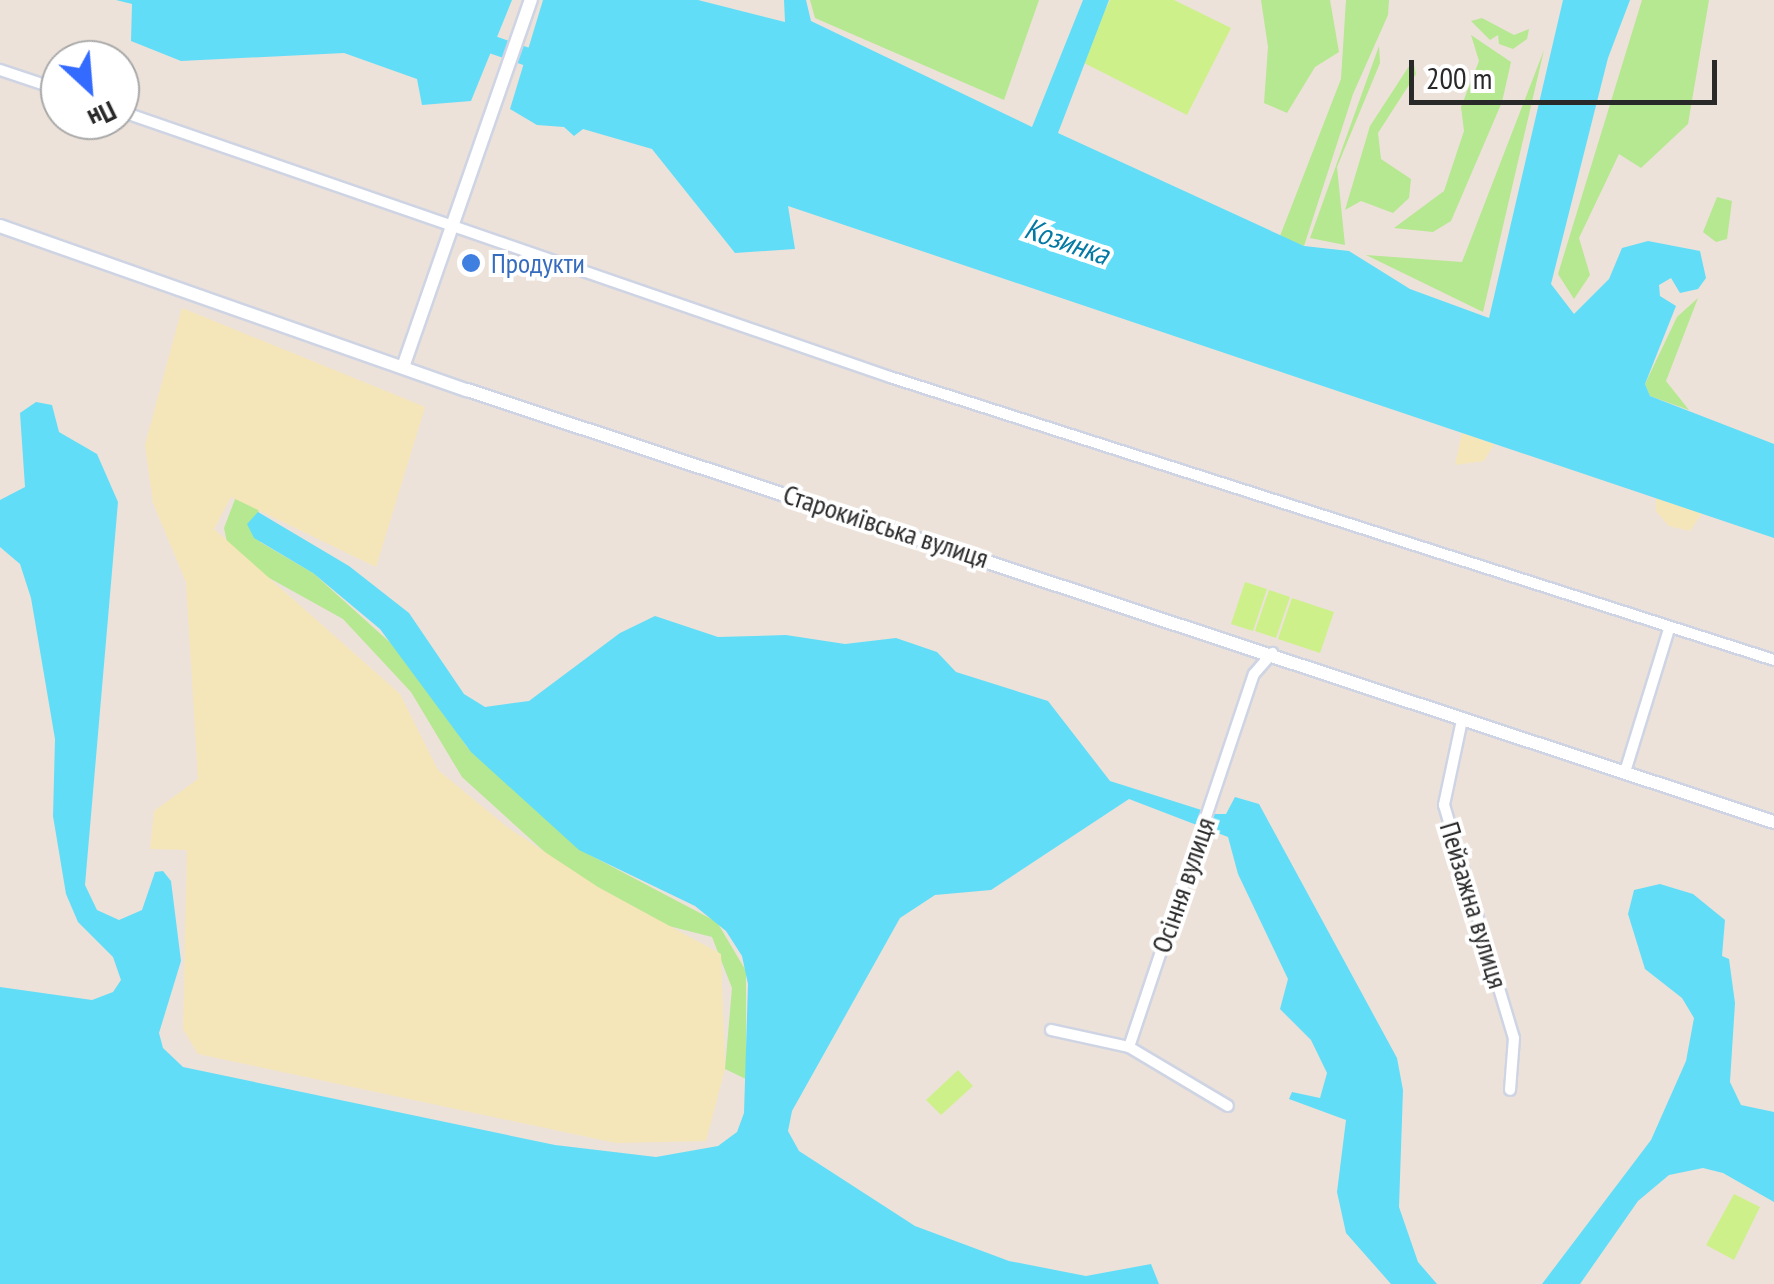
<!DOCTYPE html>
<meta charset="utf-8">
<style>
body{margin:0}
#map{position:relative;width:1774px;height:1284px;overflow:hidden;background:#ece2d9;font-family:"PT Sans Narrow",sans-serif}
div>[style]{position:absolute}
.green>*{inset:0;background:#b5e890}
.sand>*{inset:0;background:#f5e6b9}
.pitch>*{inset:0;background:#cef08b}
.water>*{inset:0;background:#62ddf8}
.river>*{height:18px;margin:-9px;padding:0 9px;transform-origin:9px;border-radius:9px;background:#62ddf8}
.roads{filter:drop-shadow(2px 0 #ced4e3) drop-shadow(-2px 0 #ced4e3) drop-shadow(0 2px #ced4e3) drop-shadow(0 -2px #ced4e3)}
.minor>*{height:10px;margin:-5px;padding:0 5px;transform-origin:5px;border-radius:5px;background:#fff}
.tertiary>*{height:12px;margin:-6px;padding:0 6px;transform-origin:6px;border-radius:6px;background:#fff}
.dots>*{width:28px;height:28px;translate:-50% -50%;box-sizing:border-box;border:5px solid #fff;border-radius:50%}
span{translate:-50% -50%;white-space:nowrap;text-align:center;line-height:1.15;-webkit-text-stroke:8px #fff;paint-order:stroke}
.shop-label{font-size:28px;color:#366cbe}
.left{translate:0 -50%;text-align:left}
.street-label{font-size:28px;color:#292929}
.water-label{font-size:30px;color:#0379a3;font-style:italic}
.north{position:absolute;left:40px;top:40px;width:100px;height:100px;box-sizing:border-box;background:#fff;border:2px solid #a9a9a9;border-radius:50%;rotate:154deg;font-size:28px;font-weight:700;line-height:40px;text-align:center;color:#292929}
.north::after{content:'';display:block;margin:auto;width:35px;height:45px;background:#336aff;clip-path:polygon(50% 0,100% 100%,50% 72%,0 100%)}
.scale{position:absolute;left:1409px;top:60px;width:308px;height:45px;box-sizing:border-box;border:5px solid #292929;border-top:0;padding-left:12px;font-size:30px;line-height:35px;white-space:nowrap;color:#292929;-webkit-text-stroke:8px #fff;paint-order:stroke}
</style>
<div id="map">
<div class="green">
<i style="clip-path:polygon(810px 0,1039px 0,1004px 100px,815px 18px)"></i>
<i style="clip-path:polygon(1261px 0,1330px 0,1339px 52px,1315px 67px,1287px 113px,1264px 103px,1268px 47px)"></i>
<i style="clip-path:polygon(1346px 0,1389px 0,1388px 15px,1353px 94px,1304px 246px,1280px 236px,1341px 79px)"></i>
<i style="clip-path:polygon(1642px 0,1709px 0,1688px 124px,1641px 168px,1619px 154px,1579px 238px,1590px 275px,1574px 299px,1558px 274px)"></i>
<i style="clip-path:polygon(1482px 18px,1514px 35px,1529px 29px,1527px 39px,1513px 49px,1499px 44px,1498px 35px,1490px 40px,1471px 21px)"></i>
<i style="clip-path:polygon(1471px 35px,1511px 62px,1502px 102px,1451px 221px,1433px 232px,1394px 228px,1444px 191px,1464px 131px,1461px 107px,1479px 61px)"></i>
<i style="clip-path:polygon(1379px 46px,1380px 63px,1337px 167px,1345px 245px,1310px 238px)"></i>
<i style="clip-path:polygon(1544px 50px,1483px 312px,1366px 255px,1462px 262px)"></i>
<i style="clip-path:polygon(1413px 60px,1416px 74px,1378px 133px,1381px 159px,1411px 179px,1409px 198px,1393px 213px,1361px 201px,1345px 210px,1370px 126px)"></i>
<i style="clip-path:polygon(1717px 197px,1732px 201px,1727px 239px,1716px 242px,1703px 232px)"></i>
<i style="clip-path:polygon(1698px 298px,1666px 381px,1689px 410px,1650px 396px,1645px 384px,1677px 317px)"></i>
<i style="clip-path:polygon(255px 447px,260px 542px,313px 573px,405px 656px,467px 747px,588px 854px,717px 922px,746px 971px,746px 1079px,725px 1069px,732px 988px,712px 937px,610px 911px,462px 777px,411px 692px,343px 619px,230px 556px,224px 528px)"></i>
</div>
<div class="sand">
<i style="clip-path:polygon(182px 308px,425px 407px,376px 567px,231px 497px,214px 529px,400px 694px,438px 770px,507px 827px,598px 887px,721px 954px,725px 1069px,706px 1141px,616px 1143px,198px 1054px,183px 1029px,187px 850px,150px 849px,154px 811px,198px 779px,186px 582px,153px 503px,145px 445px)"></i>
<i style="clip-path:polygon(1462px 433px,1494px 444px,1484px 461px,1455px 465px)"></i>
<i style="clip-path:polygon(1656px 498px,1702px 513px,1690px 531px,1669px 526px,1656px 511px)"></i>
</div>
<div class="pitch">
<i style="clip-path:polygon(1110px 0,1174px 0,1231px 28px,1187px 115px,1080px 61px)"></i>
<i style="clip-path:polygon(1245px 582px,1267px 589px,1253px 631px,1231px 624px)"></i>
<i style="clip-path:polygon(1269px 590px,1290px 597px,1276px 638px,1255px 631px)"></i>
<i style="clip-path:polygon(1292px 598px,1334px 612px,1320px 653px,1278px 639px)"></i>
<i style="clip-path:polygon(958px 1070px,973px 1086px,941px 1115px,926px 1100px)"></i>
<i style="clip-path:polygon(1734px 1194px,1760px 1207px,1734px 1260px,1706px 1245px)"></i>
</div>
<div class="water">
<i style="clip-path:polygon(116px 0,512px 0,471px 101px,422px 105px,417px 79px,344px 53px,181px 61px,131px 41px,132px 4px)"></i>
<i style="clip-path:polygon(543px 0,698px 0,785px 22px,784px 0,806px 0,811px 21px,1032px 127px,1083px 0,1109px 0,1058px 133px,1304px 246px,1349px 251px,1410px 289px,1489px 318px,1563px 0,1630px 0,1608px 58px,1551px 284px,1574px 314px,1609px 279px,1622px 248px,1648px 241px,1700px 251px,1706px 278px,1698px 289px,1680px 293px,1671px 278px,1659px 285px,1660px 296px,1676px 306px,1645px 384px,1650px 396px,1774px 444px,1774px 538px,788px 206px,795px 249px,735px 253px,652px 149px,583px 129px,574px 136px,564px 127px,537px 125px,510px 109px)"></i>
<i style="clip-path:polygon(36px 402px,52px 405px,59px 432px,97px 454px,118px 502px,85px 885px,97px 910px,119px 920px,142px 910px,155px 872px,163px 871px,171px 881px,181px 961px,159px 1033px,163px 1048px,183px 1067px,555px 1145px,656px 1157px,718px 1146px,737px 1132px,744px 1113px,748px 984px,742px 956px,726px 931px,695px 906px,579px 850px,471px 752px,380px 629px,313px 573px,254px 538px,247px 524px,258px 512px,349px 566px,409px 613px,464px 694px,485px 707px,529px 701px,620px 633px,655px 616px,718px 637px,786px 635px,845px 644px,896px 638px,937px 652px,956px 672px,1048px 701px,1110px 781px,1214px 814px,1226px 814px,1235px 797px,1259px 804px,1397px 1058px,1403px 1090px,1399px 1207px,1418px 1262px,1437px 1284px,1391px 1284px,1346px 1233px,1337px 1192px,1346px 1120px,1289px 1099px,1292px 1092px,1320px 1098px,1327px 1073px,1311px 1040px,1280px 1009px,1288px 979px,1238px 874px,1228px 837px,1129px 799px,991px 890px,935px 895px,900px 918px,792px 1111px,788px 1131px,799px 1151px,915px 1226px,1009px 1261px,1086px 1276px,1151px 1264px,1159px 1284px,0 1284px,0 987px,92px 1000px,113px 992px,121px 980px,113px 957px,78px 922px,66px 894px,53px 816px,55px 739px,31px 598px,20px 564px,0 547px,0 500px,25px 487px,20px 413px)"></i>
<i style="clip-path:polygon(1660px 884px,1693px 894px,1725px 920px,1722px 956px,1729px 959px,1735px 1003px,1730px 1082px,1741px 1105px,1774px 1112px,1774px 1202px,1723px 1173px,1703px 1168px,1669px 1175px,1638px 1201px,1580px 1284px,1542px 1284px,1651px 1140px,1686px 1061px,1694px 1018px,1682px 998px,1645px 969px,1628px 914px,1634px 890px)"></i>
</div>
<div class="river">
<i style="left:473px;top:38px;width:79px;rotate:19.1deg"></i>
</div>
<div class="roads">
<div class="minor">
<i style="left:0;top:70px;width:63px;rotate:18.4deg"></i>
<i style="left:120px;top:111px;width:815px;rotate:19.06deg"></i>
<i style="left:890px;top:377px;width:928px;rotate:17.75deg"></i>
<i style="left:1462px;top:720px;width:87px;rotate:102deg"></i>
<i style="left:1444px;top:805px;width:243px;rotate:73.3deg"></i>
<i style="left:1514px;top:1038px;width:52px;rotate:94.4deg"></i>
<i style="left:1625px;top:772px;width:146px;rotate:-72.9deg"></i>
<i style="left:1051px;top:1030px;width:80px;rotate:12.3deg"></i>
<i style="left:1129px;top:1047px;width:393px;rotate:-71.5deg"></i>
<i style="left:1254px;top:674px;width:28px;rotate:-49deg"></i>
<i style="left:1129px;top:1047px;width:115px;rotate:30.8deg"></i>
</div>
<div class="tertiary">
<i style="left:0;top:226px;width:495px;rotate:19.4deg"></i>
<i style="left:467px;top:390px;width:1377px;rotate:18.29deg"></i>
<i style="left:403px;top:367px;width:389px;rotate:-70.8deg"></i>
</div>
</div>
<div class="dots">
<i style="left:471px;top:263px;background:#3f7fe0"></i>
</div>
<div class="shop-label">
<span class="left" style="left:491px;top:263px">Продукти</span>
</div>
<div class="street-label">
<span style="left:886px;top:526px;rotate:18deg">Старокиївська вулиця</span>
<span style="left:1183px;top:885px;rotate:-71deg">Осіння вулиця</span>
<span style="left:1474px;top:905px;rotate:73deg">Пейзажна вулиця</span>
</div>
<div class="water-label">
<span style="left:1067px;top:241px;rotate:19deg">Козинка</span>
</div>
<div class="north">Пн</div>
<div class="scale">200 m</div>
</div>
